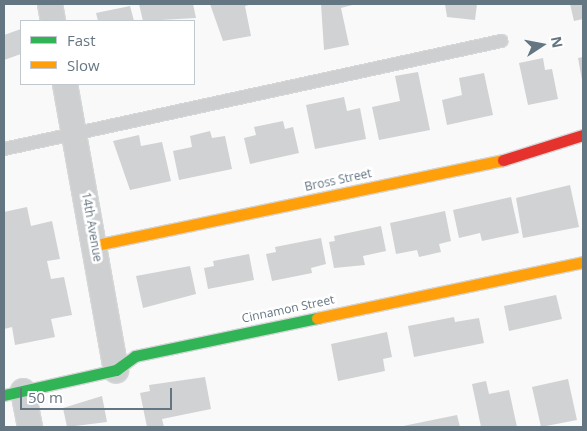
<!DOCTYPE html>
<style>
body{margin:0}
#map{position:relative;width:587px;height:431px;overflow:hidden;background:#f9f9f9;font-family:"Open Sans",sans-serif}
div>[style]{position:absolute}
.building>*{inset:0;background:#d0d2d3}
.roads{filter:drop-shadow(1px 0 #d5d6d7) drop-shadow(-1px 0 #d5d6d7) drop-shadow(0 1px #d5d6d7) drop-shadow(0 -1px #d5d6d7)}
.lane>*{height:12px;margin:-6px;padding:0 6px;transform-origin:6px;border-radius:6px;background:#cecfd0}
.street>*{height:24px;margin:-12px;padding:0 12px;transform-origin:12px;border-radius:12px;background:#cecfd0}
.fast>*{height:11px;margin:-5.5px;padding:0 5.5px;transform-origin:5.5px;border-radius:5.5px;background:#30b455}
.slow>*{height:11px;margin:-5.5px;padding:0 5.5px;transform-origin:5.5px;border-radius:5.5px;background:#ff9f0a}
.jam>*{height:11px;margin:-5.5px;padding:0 5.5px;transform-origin:5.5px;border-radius:5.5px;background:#e5322d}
span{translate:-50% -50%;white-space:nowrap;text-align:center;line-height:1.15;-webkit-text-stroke:5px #fff;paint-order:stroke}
.street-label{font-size:12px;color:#657683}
.frame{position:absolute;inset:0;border:5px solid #657683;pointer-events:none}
.legend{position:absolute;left:20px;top:20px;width:175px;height:65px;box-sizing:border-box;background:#fff;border:1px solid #c1c8cd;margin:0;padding:6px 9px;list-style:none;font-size:15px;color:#657683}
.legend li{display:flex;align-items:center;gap:10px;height:25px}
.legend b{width:25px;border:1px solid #c1c8cd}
.north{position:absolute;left:517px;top:20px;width:50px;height:50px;-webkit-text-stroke:4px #fff;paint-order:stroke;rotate:79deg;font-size:14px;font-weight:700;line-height:20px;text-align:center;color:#657683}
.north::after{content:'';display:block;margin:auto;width:18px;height:22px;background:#657683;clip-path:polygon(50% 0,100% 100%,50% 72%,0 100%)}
.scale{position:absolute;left:20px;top:388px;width:152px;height:22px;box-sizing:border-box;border:2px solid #657683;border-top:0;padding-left:6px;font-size:15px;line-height:18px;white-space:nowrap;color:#657683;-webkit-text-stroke:4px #fff;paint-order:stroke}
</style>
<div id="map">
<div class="building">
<i style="clip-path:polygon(139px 4px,193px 4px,196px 18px,143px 21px)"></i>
<i style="clip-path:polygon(210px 4px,253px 4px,245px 6px,251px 36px,223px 41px)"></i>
<i style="clip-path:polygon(321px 4px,356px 4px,341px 8px,349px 45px,324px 50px)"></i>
<i style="clip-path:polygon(445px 4px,477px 4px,475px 20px,447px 17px)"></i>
<i style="clip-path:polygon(570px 4px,583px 4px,583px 19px,574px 21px)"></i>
<i style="clip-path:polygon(130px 6px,134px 21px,98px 21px,96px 13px)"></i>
<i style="clip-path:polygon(21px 29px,21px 54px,4px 60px,4px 35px)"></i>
<i style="clip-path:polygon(583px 57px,583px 80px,582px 80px,578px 58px)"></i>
<i style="clip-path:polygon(543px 58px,545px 70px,552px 69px,558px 99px,528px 105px,519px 63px)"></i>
<i style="clip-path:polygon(418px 72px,430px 130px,379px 140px,372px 107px,400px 101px,395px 76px)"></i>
<i style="clip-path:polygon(484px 73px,493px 115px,447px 125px,442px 100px,462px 95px,459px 78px)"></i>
<i style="clip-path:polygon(344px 97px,347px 111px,360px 108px,366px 139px,315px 149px,306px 105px)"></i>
<i style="clip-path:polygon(283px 121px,285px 129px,293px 127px,299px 153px,250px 164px,244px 138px,256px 135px,254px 127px)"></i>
<i style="clip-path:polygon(210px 131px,212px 138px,225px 136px,232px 169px,179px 180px,173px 151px,192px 147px,190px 136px)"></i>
<i style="clip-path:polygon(139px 135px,141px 146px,162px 142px,171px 181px,130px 190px,113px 141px)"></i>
<i style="clip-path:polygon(570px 185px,579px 227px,523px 238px,516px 198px)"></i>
<i style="clip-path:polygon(511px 197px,519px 233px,482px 241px,480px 233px,459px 238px,453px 210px)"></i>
<i style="clip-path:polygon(27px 207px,31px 226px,52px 221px,60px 259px,47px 261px,51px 279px,64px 277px,72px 315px,51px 319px,55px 337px,15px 345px,12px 327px,4px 329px,4px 212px)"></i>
<i style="clip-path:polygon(445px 211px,451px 241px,439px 244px,441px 252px,419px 257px,417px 250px,396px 254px,390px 223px)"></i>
<i style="clip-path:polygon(381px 226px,386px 251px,363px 256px,365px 265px,334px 268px,329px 242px,335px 241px,334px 236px)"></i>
<i style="clip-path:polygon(321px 238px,326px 264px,311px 268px,312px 273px,272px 281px,266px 254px,276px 252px,275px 247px)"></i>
<i style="clip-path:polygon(249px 254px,254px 280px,208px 289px,204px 268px,214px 266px,213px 261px)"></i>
<i style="clip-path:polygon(190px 266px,196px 294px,143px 308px,136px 276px)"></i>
<i style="clip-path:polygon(556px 295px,562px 319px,509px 331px,504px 306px)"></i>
<i style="clip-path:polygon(454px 317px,455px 322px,479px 318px,484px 343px,414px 357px,408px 326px)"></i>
<i style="clip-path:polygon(387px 332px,392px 357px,383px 359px,385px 371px,338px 381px,331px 344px)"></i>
<i style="clip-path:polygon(205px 377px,211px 409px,162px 419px,164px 427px,147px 427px,140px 393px,150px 391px,149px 385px)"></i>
<i style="clip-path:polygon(568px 379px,577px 420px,541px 427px,532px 387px)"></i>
<i style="clip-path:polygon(486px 381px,489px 394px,509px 390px,517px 427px,481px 427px,472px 384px)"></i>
<i style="clip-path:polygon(102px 396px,107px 422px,67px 427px,63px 408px)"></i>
<i style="clip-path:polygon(457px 415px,460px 427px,403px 427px,403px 426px)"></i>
</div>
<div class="roads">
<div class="lane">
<i style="left:4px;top:149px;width:509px;rotate:-12.26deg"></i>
</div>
<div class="street">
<i style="left:50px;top:4px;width:17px;rotate:80deg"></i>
<i style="left:65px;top:84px;width:291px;rotate:79.9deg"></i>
<i style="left:23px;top:391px;width:37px;rotate:79deg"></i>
</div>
<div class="fast">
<i style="left:4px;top:395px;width:115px;rotate:-12.6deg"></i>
<i style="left:116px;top:370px;width:24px;rotate:-36deg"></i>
<i style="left:135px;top:356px;width:186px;rotate:-11.8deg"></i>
</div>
<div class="slow">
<i style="left:96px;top:245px;width:416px;rotate:-11.8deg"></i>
<i style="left:317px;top:318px;width:272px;rotate:-11.9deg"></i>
</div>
<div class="jam">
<i style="left:503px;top:160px;width:84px;rotate:-17.4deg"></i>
</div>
</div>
<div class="street-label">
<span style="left:338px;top:180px;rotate:-12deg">Bross Street</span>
<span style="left:92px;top:227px;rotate:80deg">14th Avenue</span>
<span style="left:288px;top:309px;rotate:-12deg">Cinnamon Street</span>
</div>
<div class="frame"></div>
<ul class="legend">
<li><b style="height:6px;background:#30b455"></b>Fast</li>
<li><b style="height:6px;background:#ff9f0a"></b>Slow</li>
</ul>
<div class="north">N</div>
<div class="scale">50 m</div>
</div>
